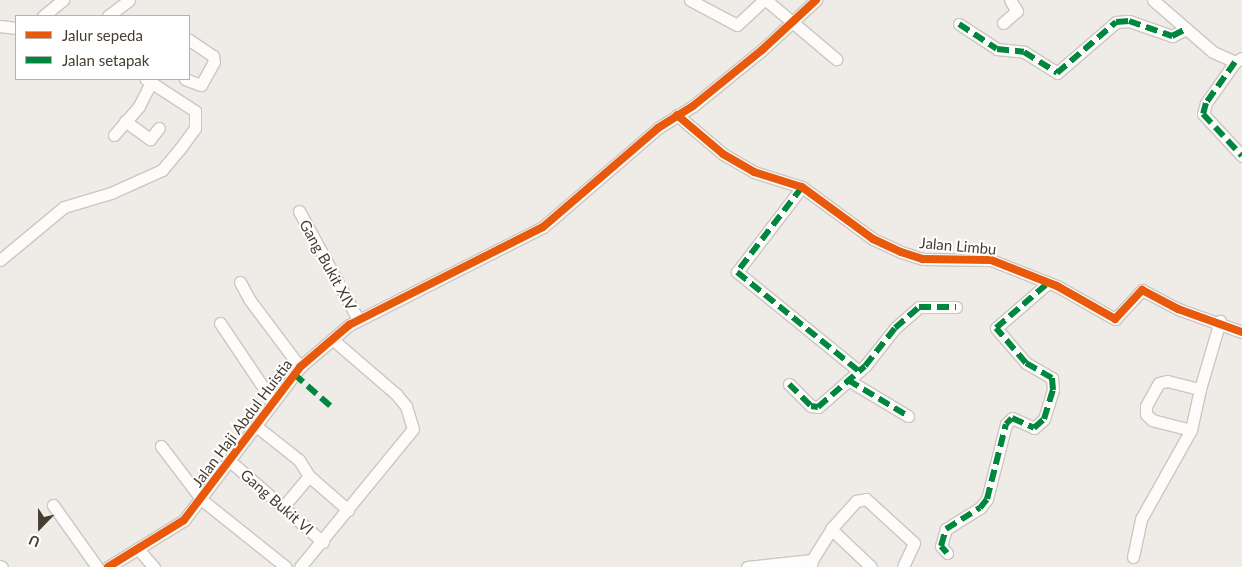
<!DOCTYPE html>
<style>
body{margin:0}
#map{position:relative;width:1242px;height:567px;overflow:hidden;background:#efebe6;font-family:Lato,sans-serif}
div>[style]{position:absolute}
.roads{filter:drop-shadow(1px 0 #cbc7c2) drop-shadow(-1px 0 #cbc7c2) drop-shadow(0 1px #cbc7c2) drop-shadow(0 -1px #cbc7c2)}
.minor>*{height:11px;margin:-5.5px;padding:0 5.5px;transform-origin:5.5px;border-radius:5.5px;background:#fdfcfb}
.quiet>*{height:6px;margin-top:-3px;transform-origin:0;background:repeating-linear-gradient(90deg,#00873e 0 12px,transparent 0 18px)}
.cycleway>*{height:8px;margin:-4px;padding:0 4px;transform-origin:4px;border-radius:4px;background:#e8590c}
span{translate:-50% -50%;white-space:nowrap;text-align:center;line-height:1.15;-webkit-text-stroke:4px #fff;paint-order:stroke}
.street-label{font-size:15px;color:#453c32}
.legend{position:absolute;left:15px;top:15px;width:175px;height:65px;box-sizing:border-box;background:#fff;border:1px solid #b5b1ad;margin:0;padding:6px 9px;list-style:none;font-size:15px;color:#453c32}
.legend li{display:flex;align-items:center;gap:10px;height:25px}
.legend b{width:25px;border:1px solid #b5b1ad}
.north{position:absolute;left:15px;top:502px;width:50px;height:50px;-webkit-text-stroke:4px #fff;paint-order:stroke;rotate:202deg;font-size:14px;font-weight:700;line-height:20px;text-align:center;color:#453c32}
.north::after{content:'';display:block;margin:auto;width:18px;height:22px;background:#453c32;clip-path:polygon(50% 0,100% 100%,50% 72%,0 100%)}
</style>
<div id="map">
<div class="roads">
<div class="minor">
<i style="left:690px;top:0;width:53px;rotate:28deg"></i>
<i style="left:737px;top:25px;width:37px;rotate:-43deg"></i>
<i style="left:766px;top:0;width:92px;rotate:40.1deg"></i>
<i style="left:1153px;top:0;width:79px;rotate:40.9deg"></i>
<i style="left:1213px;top:52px;width:24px;rotate:24deg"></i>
<i style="left:1235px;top:62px;width:8px;rotate:-30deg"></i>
<i style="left:43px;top:16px;width:26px;rotate:-39deg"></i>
<i style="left:108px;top:16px;width:26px;rotate:-37deg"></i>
<i style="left:1003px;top:23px;width:18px;rotate:-41deg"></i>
<i style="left:1017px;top:11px;width:13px;rotate:-122deg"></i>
<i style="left:959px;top:24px;width:45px;rotate:33.3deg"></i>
<i style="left:997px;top:49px;width:27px;rotate:6deg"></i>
<i style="left:1024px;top:52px;width:39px;rotate:32deg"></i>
<i style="left:1057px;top:73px;width:78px;rotate:-40.8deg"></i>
<i style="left:1116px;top:22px;width:13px;rotate:-4deg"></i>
<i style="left:1129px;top:21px;width:46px;rotate:19.2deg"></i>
<i style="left:1172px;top:36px;width:16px;rotate:-27deg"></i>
<i style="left:0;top:26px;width:16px;rotate:7deg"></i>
<i style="left:1235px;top:62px;width:50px;rotate:125.3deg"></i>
<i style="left:1206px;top:103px;width:11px;rotate:105deg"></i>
<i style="left:1203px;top:114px;width:57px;rotate:47.1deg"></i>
<i style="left:185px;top:79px;width:17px;rotate:21deg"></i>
<i style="left:201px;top:85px;width:26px;rotate:-61deg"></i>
<i style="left:214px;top:62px;width:6px;rotate:-99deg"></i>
<i style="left:213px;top:56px;width:29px;rotate:-146deg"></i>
<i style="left:677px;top:115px;width:60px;rotate:40.3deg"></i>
<i style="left:723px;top:154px;width:36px;rotate:30deg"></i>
<i style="left:754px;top:172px;width:50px;rotate:17.4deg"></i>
<i style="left:802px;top:187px;width:88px;rotate:36.2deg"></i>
<i style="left:873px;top:239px;width:31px;rotate:25deg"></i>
<i style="left:901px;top:252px;width:23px;rotate:18deg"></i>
<i style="left:923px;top:259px;width:68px;rotate:0.8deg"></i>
<i style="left:991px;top:260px;width:71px;rotate:21.5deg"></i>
<i style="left:1057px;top:286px;width:67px;rotate:29.6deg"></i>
<i style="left:1115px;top:319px;width:40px;rotate:-47deg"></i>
<i style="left:1142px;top:290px;width:41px;rotate:27.8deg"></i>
<i style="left:1178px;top:309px;width:68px;rotate:19.8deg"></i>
<i style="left:125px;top:121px;width:31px;rotate:36deg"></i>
<i style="left:150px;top:139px;width:14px;rotate:-51deg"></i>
<i style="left:114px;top:135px;width:38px;rotate:-49deg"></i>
<i style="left:139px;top:106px;width:27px;rotate:-63deg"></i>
<i style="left:802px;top:187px;width:107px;rotate:127.4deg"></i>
<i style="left:737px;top:272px;width:157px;rotate:39.1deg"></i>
<i style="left:299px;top:211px;width:123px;rotate:61.4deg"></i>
<i style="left:0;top:260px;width:83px;rotate:-39.6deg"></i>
<i style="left:64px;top:207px;width:49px;rotate:-16.6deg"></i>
<i style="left:111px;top:193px;width:56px;rotate:-24.3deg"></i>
<i style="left:162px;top:170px;width:26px;rotate:-50deg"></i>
<i style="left:179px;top:150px;width:27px;rotate:-54deg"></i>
<i style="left:195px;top:128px;width:17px;rotate:-90deg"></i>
<i style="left:195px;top:111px;width:59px;rotate:-146.9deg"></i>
<i style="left:240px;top:282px;width:19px;rotate:62deg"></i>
<i style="left:249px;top:299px;width:85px;rotate:53.1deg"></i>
<i style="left:220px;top:323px;width:95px;rotate:56.1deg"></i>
<i style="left:848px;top:380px;width:70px;rotate:31deg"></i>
<i style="left:789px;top:384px;width:31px;rotate:45deg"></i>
<i style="left:811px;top:406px;width:7px;rotate:8deg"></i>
<i style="left:818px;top:407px;width:62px;rotate:-41.1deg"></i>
<i style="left:865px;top:366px;width:48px;rotate:-51.7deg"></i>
<i style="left:895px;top:328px;width:32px;rotate:-41deg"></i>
<i style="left:919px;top:307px;width:37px"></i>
<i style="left:256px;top:426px;width:55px;rotate:38.3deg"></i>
<i style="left:299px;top:460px;width:19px;rotate:58deg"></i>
<i style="left:309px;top:476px;width:52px;rotate:41.1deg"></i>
<i style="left:1191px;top:430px;width:40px;rotate:-165.6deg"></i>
<i style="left:1152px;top:420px;width:8px;rotate:-135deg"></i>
<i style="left:1146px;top:414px;width:8px;rotate:-90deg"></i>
<i style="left:1146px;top:406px;width:26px;rotate:-61deg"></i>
<i style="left:1159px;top:383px;width:8px;rotate:-14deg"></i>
<i style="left:1167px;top:381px;width:34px;rotate:14deg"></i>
<i style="left:1200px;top:389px;width:71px;rotate:-73.6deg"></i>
<i style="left:161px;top:446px;width:68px;rotate:52.8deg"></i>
<i style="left:202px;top:500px;width:107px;rotate:38.6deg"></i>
<i style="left:231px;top:462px;width:122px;rotate:41deg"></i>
<i style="left:53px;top:505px;width:76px;rotate:54.6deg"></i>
<i style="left:283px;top:507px;width:40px;rotate:-50deg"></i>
<i style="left:831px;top:529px;width:55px;rotate:43.5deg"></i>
<i style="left:139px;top:550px;width:23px;rotate:49deg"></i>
<i style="left:947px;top:553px;width:9px;rotate:-131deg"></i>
<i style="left:941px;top:546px;width:18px;rotate:-74deg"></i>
<i style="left:946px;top:529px;width:40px;rotate:-32deg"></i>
<i style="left:980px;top:508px;width:11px;rotate:-52deg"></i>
<i style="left:987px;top:499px;width:77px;rotate:-75.8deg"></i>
<i style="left:1006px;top:424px;width:8px;rotate:-45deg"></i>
<i style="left:1012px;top:418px;width:24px;rotate:24deg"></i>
<i style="left:1034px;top:428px;width:13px;rotate:-42deg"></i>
<i style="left:1044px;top:419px;width:30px;rotate:-73deg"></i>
<i style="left:1053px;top:390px;width:12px;rotate:-95deg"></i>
<i style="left:1052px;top:378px;width:30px;rotate:-150deg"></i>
<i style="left:1026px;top:363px;width:46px;rotate:-130.6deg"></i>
<i style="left:996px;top:328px;width:69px;rotate:-40.9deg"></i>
<i style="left:1133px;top:557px;width:39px;rotate:-78deg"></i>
<i style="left:1141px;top:519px;width:102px;rotate:-60.7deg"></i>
<i style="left:1191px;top:430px;width:42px;rotate:-77.6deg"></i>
<i style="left:812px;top:560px;width:36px;rotate:-58deg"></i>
<i style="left:831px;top:529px;width:38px;rotate:-48deg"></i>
<i style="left:856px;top:501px;width:10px;rotate:-11deg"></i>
<i style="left:866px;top:499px;width:65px;rotate:42.5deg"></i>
<i style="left:914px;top:543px;width:26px;rotate:115deg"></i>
<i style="left:0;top:566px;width:2px;rotate:27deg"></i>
<i style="left:108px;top:567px;width:89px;rotate:-31.7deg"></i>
<i style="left:184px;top:520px;width:192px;rotate:-52.8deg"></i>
<i style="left:300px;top:367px;width:65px;rotate:-40.6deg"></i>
<i style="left:349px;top:325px;width:217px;rotate:-26.8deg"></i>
<i style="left:543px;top:227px;width:152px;rotate:-40.7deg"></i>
<i style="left:658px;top:128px;width:41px;rotate:-32.2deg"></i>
<i style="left:693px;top:106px;width:89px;rotate:-39.1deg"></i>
<i style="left:762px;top:50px;width:74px;rotate:-42.8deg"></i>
<i style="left:300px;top:567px;width:178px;rotate:-50.7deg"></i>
<i style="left:413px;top:429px;width:24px;rotate:-107deg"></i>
<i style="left:406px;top:406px;width:16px;rotate:-130deg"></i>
<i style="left:396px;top:394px;width:84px;rotate:-139.3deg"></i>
<i style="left:747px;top:567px;width:65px;rotate:-6.1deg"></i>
<i style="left:812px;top:560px;width:5px;rotate:101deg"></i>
</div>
</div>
<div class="quiet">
<i style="left:959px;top:24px;width:45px;rotate:33.3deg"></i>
<i style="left:997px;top:49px;width:27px;rotate:6deg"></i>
<i style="left:1024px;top:52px;width:39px;rotate:32deg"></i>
<i style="left:1057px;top:73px;width:78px;rotate:-40.8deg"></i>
<i style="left:1116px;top:22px;width:13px;rotate:-4deg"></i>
<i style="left:1129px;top:21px;width:46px;rotate:19.2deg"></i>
<i style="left:1172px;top:36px;width:16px;rotate:-27deg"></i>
<i style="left:1235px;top:62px;width:50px;rotate:125.3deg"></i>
<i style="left:1206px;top:103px;width:11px;rotate:105deg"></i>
<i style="left:1203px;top:114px;width:57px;rotate:47.1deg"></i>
<i style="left:802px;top:187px;width:107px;rotate:127.4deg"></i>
<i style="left:737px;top:272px;width:157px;rotate:39.1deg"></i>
<i style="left:294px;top:374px;width:53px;rotate:41.2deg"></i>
<i style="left:848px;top:380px;width:70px;rotate:31deg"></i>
<i style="left:789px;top:384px;width:31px;rotate:45deg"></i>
<i style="left:811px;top:406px;width:7px;rotate:8deg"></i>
<i style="left:818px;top:407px;width:62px;rotate:-41.1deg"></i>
<i style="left:865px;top:366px;width:48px;rotate:-51.7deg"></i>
<i style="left:895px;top:328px;width:32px;rotate:-41deg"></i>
<i style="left:919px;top:307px;width:37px"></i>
<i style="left:947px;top:553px;width:9px;rotate:-131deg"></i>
<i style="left:941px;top:546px;width:18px;rotate:-74deg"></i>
<i style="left:946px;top:529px;width:40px;rotate:-32deg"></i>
<i style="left:980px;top:508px;width:11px;rotate:-52deg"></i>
<i style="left:987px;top:499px;width:77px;rotate:-75.8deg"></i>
<i style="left:1006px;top:424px;width:8px;rotate:-45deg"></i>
<i style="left:1012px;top:418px;width:24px;rotate:24deg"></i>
<i style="left:1034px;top:428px;width:13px;rotate:-42deg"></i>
<i style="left:1044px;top:419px;width:30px;rotate:-73deg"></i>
<i style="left:1053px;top:390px;width:12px;rotate:-95deg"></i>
<i style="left:1052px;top:378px;width:30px;rotate:-150deg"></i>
<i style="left:1026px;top:363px;width:46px;rotate:-130.6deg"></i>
<i style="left:996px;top:328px;width:69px;rotate:-40.9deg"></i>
</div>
<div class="cycleway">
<i style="left:677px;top:115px;width:60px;rotate:40.3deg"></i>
<i style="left:723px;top:154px;width:36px;rotate:30deg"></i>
<i style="left:754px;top:172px;width:50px;rotate:17.4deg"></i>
<i style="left:802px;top:187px;width:88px;rotate:36.2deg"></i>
<i style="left:873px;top:239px;width:31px;rotate:25deg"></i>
<i style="left:901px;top:252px;width:23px;rotate:18deg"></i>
<i style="left:923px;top:259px;width:68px;rotate:0.8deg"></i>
<i style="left:991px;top:260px;width:71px;rotate:21.5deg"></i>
<i style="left:1057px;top:286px;width:67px;rotate:29.6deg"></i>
<i style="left:1115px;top:319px;width:40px;rotate:-47deg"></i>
<i style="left:1142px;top:290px;width:41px;rotate:27.8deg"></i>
<i style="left:1178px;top:309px;width:68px;rotate:19.8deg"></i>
<i style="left:108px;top:567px;width:89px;rotate:-31.7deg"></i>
<i style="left:184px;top:520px;width:192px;rotate:-52.8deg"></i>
<i style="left:300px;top:367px;width:65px;rotate:-40.6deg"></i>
<i style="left:349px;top:325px;width:217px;rotate:-26.8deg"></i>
<i style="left:543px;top:227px;width:152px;rotate:-40.7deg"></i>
<i style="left:658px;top:128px;width:41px;rotate:-32.2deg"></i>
<i style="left:693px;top:106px;width:89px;rotate:-39.1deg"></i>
<i style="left:762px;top:50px;width:74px;rotate:-42.8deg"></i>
</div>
<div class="street-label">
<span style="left:958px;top:246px;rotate:5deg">Jalan Limbu</span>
<span style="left:328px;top:265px;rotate:61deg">Gang Bukit XIV</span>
<span style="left:242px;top:423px;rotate:-53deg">Jalan Haji Abdul Huistia</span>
<span style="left:277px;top:502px;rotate:41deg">Gang Bukit VI</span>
</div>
<ul class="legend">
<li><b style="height:6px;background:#e8590c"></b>Jalur sepeda</li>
<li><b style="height:6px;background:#00873e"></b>Jalan setapak</li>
</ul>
<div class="north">U</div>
</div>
